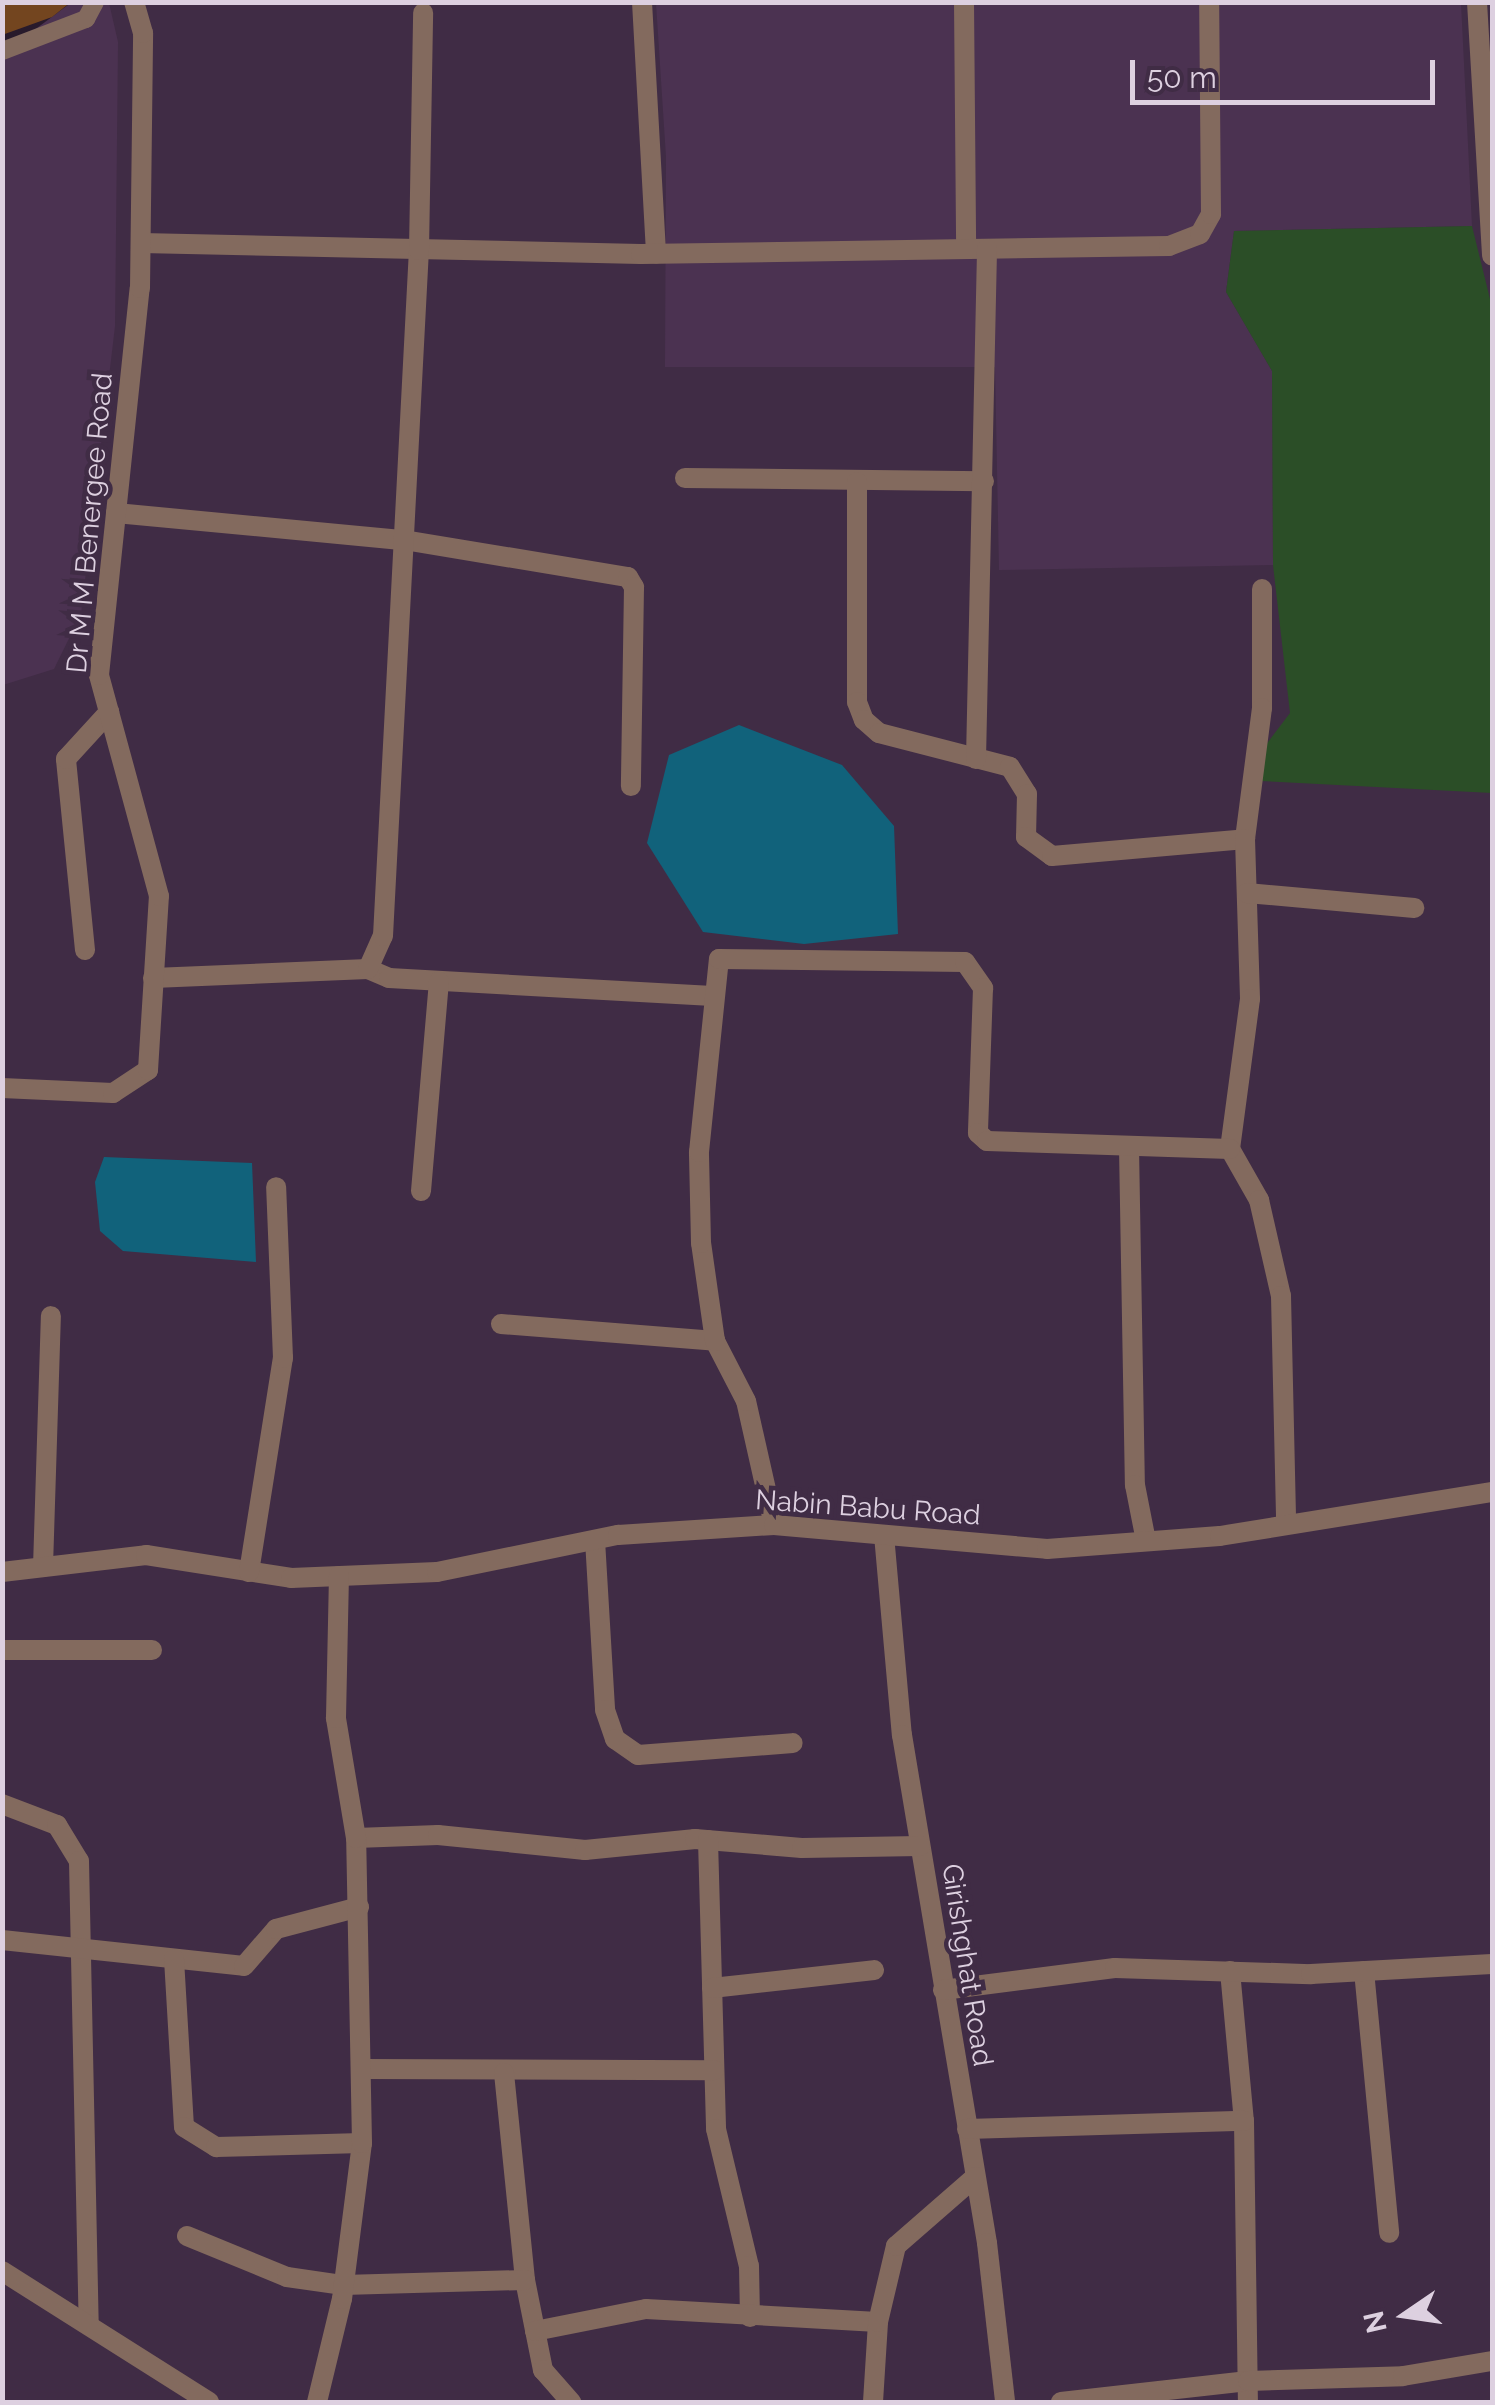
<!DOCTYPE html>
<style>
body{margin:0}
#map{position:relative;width:1495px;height:2405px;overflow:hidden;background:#402c45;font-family:Raleway,sans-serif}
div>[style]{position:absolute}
.built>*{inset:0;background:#4b3251}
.green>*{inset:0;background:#2b4e27}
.water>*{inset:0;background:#11627b}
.shadow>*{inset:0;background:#0007}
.building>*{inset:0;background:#73451f}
.service>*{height:18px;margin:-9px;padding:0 9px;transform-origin:9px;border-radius:9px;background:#836a5e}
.minor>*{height:20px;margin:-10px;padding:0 10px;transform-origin:10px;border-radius:10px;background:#836a5e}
.tertiary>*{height:20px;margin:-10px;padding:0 10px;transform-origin:10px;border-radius:10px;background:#836a5e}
span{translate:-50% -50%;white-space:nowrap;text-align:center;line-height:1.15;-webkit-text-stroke:9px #402c45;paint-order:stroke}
.street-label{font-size:28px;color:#ddd0e0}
.frame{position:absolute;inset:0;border:5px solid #ddd0e0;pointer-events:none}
.north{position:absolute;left:1355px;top:2265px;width:100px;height:100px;-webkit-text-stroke:8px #402c45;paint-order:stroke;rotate:257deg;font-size:28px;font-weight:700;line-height:40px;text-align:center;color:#ddd0e0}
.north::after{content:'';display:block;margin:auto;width:35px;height:45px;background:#ddd0e0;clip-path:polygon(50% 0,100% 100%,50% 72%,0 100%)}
.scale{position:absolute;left:1130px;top:60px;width:305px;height:45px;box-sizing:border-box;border:5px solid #ddd0e0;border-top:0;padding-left:12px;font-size:30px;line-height:35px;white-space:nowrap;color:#ddd0e0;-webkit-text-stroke:8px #402c45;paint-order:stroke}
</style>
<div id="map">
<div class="built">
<i style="clip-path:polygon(3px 3px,109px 3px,118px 42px,115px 326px,81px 614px,54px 669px,3px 685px)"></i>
<i style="clip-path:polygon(656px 3px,1461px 3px,1472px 226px,1234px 231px,1226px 292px,1272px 371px,1273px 565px,999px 570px,995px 367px,665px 367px,666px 157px)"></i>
</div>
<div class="green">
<i style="clip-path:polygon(1472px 226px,1492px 307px,1492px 793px,1260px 781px,1258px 755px,1290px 713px,1273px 565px,1272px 371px,1226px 292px,1234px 231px)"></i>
</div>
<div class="water">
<i style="clip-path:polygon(739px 725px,842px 765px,894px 826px,898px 934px,804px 944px,703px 932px,647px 843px,669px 755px)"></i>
<i style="clip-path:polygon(104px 1157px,252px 1163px,256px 1262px,123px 1251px,100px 1231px,95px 1182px)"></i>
</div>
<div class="shadow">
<i style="clip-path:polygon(2px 2px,72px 2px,2px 54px)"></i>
</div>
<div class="building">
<i style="clip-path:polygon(2px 2px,71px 2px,52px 17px,2px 35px)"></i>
</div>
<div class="service">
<i style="left:2px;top:51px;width:90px;rotate:-20.9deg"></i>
<i style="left:86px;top:19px;width:19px;rotate:-62deg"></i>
</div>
<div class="minor">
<i style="left:642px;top:2px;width:252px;rotate:86.8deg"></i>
<i style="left:964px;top:2px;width:247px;rotate:89.5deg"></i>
<i style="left:1477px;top:2px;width:254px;rotate:86.6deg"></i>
<i style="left:141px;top:243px;width:500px;rotate:1.26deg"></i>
<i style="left:641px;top:254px;width:528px;rotate:-0.87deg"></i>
<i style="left:1169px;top:246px;width:33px;rotate:-21deg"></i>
<i style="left:1200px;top:234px;width:23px;rotate:-61deg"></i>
<i style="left:1211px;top:214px;width:212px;rotate:-90.5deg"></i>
<i style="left:685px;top:478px;width:299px;rotate:0.6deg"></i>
<i style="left:857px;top:482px;width:220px;rotate:90deg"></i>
<i style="left:857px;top:702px;width:19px;rotate:69deg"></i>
<i style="left:864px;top:720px;width:20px;rotate:41deg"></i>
<i style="left:879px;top:733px;width:135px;rotate:14.5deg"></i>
<i style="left:1010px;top:767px;width:32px;rotate:58deg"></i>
<i style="left:1027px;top:794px;width:43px;rotate:91.3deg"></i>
<i style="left:1026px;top:837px;width:32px;rotate:36deg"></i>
<i style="left:1052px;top:856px;width:194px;rotate:-5deg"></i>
<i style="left:116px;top:513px;width:289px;rotate:5.4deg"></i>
<i style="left:404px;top:540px;width:227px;rotate:9.4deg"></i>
<i style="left:628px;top:577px;width:12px;rotate:59deg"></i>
<i style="left:634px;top:587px;width:199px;rotate:90.9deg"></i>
<i style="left:1262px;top:589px;width:119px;rotate:90deg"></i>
<i style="left:1262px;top:708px;width:132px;rotate:97.4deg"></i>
<i style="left:1245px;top:839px;width:160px;rotate:88.2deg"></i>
<i style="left:1250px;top:999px;width:151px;rotate:97.6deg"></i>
<i style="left:1230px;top:1149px;width:59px;rotate:60.4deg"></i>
<i style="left:1259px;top:1200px;width:98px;rotate:77.1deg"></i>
<i style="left:1281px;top:1296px;width:228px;rotate:88.7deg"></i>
<i style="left:976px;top:759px;width:510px;rotate:-88.76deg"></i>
<i style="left:1247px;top:893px;width:168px;rotate:5.1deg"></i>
<i style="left:85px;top:950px;width:192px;rotate:-95.7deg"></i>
<i style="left:66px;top:759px;width:64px;rotate:-47.5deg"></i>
<i style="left:368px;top:969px;width:23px;rotate:23deg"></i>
<i style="left:389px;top:978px;width:324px;rotate:3.2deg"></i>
<i style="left:153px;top:978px;width:215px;rotate:-2.4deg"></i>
<i style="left:368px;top:969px;width:36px;rotate:-66deg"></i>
<i style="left:383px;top:936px;width:687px;rotate:-87deg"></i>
<i style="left:419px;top:250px;width:237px;rotate:-89deg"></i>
<i style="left:1129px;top:1147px;width:338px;rotate:89deg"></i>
<i style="left:1135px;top:1485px;width:57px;rotate:78.9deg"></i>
<i style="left:421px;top:1191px;width:210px;rotate:-85.1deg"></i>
<i style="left:501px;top:1324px;width:215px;rotate:4.5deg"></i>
<i style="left:774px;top:1525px;width:127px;rotate:-102.7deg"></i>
<i style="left:746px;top:1401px;width:68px;rotate:-117.3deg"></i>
<i style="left:715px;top:1341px;width:99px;rotate:-98.1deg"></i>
<i style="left:701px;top:1243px;width:91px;rotate:-91.3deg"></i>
<i style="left:699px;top:1152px;width:194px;rotate:-84.1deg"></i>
<i style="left:719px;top:959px;width:246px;rotate:0.7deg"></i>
<i style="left:965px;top:962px;width:32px;rotate:55deg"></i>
<i style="left:983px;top:988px;width:145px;rotate:92deg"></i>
<i style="left:978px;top:1133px;width:12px;rotate:42deg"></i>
<i style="left:987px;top:1141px;width:243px;rotate:1.9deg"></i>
<i style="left:884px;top:1535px;width:201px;rotate:84.9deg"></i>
<i style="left:902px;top:1735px;width:515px;rotate:80.5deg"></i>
<i style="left:987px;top:2243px;width:160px;rotate:83.5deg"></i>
<i style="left:595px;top:1540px;width:170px;rotate:86.6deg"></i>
<i style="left:605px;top:1710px;width:31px;rotate:71deg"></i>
<i style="left:615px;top:1739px;width:28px;rotate:35deg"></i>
<i style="left:638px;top:1755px;width:155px;rotate:-4.4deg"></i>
<i style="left:43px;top:1567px;width:251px;rotate:-88.2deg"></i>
<i style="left:2px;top:1572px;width:145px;rotate:-6.7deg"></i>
<i style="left:146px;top:1555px;width:147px;rotate:9deg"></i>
<i style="left:291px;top:1578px;width:146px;rotate:-2.4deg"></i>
<i style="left:437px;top:1572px;width:185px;rotate:-11.6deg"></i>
<i style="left:618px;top:1535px;width:156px;rotate:-3.7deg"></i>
<i style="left:774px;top:1525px;width:274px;rotate:5deg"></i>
<i style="left:1047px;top:1549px;width:173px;rotate:-4.3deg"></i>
<i style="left:1220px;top:1536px;width:276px;rotate:-9.2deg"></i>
<i style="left:249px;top:1572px;width:217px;rotate:-81deg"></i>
<i style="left:283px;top:1358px;width:171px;rotate:-92.3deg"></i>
<i style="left:2px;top:1650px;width:150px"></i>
<i style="left:2px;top:1804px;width:59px;rotate:20.9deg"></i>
<i style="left:57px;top:1825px;width:42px;rotate:58.6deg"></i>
<i style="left:79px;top:1861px;width:464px;rotate:88.8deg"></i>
<i style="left:356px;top:1838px;width:82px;rotate:-2.1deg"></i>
<i style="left:438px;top:1835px;width:148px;rotate:5.8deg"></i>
<i style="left:585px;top:1850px;width:111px;rotate:-5.7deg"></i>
<i style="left:695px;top:1839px;width:107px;rotate:4.8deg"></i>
<i style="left:802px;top:1848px;width:118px;rotate:-1deg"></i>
<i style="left:708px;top:1840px;width:289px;rotate:88.4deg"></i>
<i style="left:716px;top:2129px;width:141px;rotate:76.5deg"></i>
<i style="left:749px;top:2266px;width:51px;rotate:88.9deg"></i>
<i style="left:2px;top:1940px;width:243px;rotate:6.1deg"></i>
<i style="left:244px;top:1966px;width:49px;rotate:-49.1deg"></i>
<i style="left:276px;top:1929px;width:86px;rotate:-14.8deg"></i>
<i style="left:174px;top:1959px;width:168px;rotate:86.6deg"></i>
<i style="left:184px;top:2127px;width:38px;rotate:32deg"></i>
<i style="left:216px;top:2147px;width:146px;rotate:-1.6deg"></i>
<i style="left:1230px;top:1971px;width:151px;rotate:84.7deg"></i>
<i style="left:1244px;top:2121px;width:281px;rotate:89.2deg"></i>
<i style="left:1364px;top:1971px;width:263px;rotate:84.5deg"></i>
<i style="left:712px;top:1988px;width:163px;rotate:-6.3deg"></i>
<i style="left:943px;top:1990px;width:173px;rotate:-7.3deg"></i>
<i style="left:1115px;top:1968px;width:196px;rotate:1.8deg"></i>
<i style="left:1311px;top:1974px;width:181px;rotate:-3.2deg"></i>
<i style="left:362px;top:2069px;width:352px;rotate:0.2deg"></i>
<i style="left:504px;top:2073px;width:208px;rotate:84.2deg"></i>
<i style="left:525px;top:2280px;width:92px;rotate:78.7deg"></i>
<i style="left:543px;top:2370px;width:43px;rotate:48.8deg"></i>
<i style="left:967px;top:2129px;width:277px;rotate:-1.7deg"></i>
<i style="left:187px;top:2236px;width:108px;rotate:22.3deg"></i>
<i style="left:287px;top:2277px;width:57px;rotate:8.1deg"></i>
<i style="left:343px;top:2285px;width:182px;rotate:-1.6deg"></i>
<i style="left:2px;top:2271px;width:245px;rotate:32.3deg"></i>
<i style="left:535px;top:2331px;width:113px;rotate:-11.2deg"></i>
<i style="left:646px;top:2309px;width:232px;rotate:3.2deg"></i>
<i style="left:317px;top:2402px;width:106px;rotate:-76.4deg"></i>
<i style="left:342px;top:2299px;width:157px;rotate:-82.7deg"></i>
<i style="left:362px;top:2143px;width:305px;rotate:-91.1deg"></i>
<i style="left:356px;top:1838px;width:122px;rotate:-99.5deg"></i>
<i style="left:336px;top:1718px;width:142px;rotate:-88.8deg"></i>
<i style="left:873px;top:2402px;width:80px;rotate:-86.4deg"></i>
<i style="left:878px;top:2322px;width:78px;rotate:-76.7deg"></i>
<i style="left:896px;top:2246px;width:105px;rotate:-41.1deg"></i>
<i style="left:1061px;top:2402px;width:188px;rotate:-6.4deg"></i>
<i style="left:1248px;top:2381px;width:155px;rotate:-1.8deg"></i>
<i style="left:1403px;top:2376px;width:90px;rotate:-9.6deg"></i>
</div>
<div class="tertiary">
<i style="left:2px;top:1088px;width:111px;rotate:2.6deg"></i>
<i style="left:113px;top:1093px;width:42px;rotate:-33.3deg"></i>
<i style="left:148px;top:1070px;width:174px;rotate:-86.4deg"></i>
<i style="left:159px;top:896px;width:229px;rotate:-105.2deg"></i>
<i style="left:99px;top:675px;width:389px;rotate:-84deg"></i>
<i style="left:140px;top:288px;width:255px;rotate:-89.3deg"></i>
<i style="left:143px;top:33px;width:32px;rotate:-106deg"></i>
</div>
<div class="street-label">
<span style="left:90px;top:523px;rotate:-85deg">Dr M M Benergee Road</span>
<span style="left:868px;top:1508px;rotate:4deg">Nabin Babu Road</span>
<span style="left:967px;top:1965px;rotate:81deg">Girishghat Road</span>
</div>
<div class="frame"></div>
<div class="north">N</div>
<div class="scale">50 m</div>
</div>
